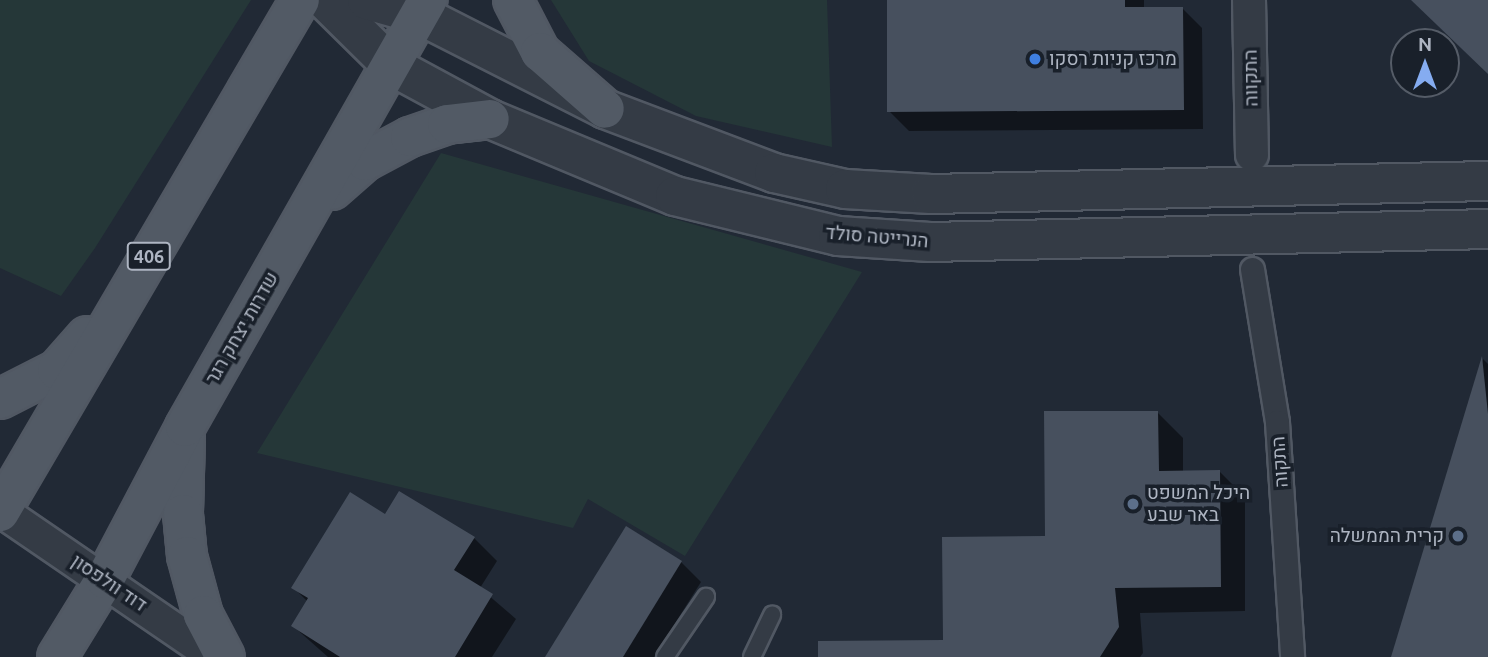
<!DOCTYPE html>
<meta charset="utf-8">
<style>
body{margin:0}
#map{position:relative;width:1488px;height:657px;overflow:hidden;background:#212935;font-family:Ubuntu,Heebo,sans-serif}
div>[style]{position:absolute}
.green>*{inset:0;background:#253738}
.shadow>*{inset:0;background:#0007}
.building>*{inset:0;background:#47505e}
.roads{filter:drop-shadow(2px 0 #515863) drop-shadow(-2px 0 #515863) drop-shadow(0 2px #515863) drop-shadow(0 -2px #515863)}
.service>*{height:16px;margin:-8px;padding:0 8px;transform-origin:8px;border-radius:8px;background:#343b45}
.pedestrian>*{height:23px;margin:-11.5px;padding:0 11.5px;transform-origin:11.5px;border-radius:11.5px;background:#343b45}
.minor>*{height:32px;margin:-16px;padding:0 16px;transform-origin:16px;border-radius:16px;background:#343b45}
.tertiary>*{height:38px;margin:-19px;padding:0 19px;transform-origin:19px;border-radius:19px;background:#343b45}
.primary>*{height:38px;margin:-19px;padding:0 19px;transform-origin:19px;border-radius:19px;background:#525a65}
.dots>*{width:19px;height:19px;translate:-50% -50%;box-sizing:border-box;border:4px solid #19202a;border-radius:50%}
span{translate:-50% -50%;white-space:nowrap;text-align:center;line-height:1.15;-webkit-text-stroke:7px #19202a;paint-order:stroke}
.shield-label span{padding:2px 5px;background:#19202a;border:2px solid;border-radius:5px;-webkit-text-stroke-width:0}
.shield-label{font-size:18px;color:#aeb5c2;font-weight:700}
.poi-label{font-size:19px;color:#aeb5c2}
.left{translate:0 -50%;text-align:left}
.right{translate:-100% -50%;text-align:right}
.street-label{font-size:19px;color:#aeb5c2}
.north{position:absolute;left:1390px;top:28px;width:70px;height:70px;box-sizing:border-box;background:#19202a;border:2px solid #555c67;border-radius:50%;rotate:0deg;font-size:19px;font-weight:700;line-height:28px;text-align:center;color:#aeb5c2}
.north::after{content:'';display:block;margin:auto;width:24px;height:32px;background:#85acf0;clip-path:polygon(50% 0,100% 100%,50% 72%,0 100%)}
</style>
<div id="map">
<div class="green">
<i style="clip-path:polygon(0 0,251px 0,95px 248px,61px 296px,0 268px)"></i>
<i style="clip-path:polygon(551px 0,827px 0,832px 147px,696px 116px,589px 61px)"></i>
<i style="clip-path:polygon(441px 153px,862px 272px,685px 556px,588px 499px,573px 528px,257px 453px)"></i>
</div>
<div class="shadow">
<i style="clip-path:polygon(888px 0,1144px 0,1144px 9px,1182px 8px,1202px 28px,1203px 129px,909px 131px,889px 111px)"></i>
<i style="clip-path:polygon(1483px 359px,1488px 364px,1488px 657px,1393px 657px)"></i>
<i style="clip-path:polygon(1158px 413px,1183px 438px,1183px 472px,1220px 472px,1245px 497px,1245px 611px,1140px 613px,1143px 653px,1140px 657px,820px 657px,944px 642px,1047px 538px)"></i>
<i style="clip-path:polygon(385px 516px,474px 538px,497px 561px,480px 588px,516px 619px,492px 657px,328px 657px,293px 626px,308px 602px,293px 587px)"></i>
<i style="clip-path:polygon(627px 529px,681px 562px,701px 582px,654px 657px,547px 657px)"></i>
</div>
<div class="building">
<i style="clip-path:polygon(887px 0,1125px 0,1125px 7px,1183px 7px,1184px 110px,887px 112px)"></i>
<i style="clip-path:polygon(1411px 0,1488px 0,1488px 74px)"></i>
<i style="clip-path:polygon(1482px 356px,1488px 414px,1488px 657px,1391px 657px)"></i>
<i style="clip-path:polygon(1044px 411px,1158px 411px,1159px 471px,1220px 470px,1221px 587px,1115px 588px,1119px 627px,1100px 657px,818px 657px,818px 641px,943px 640px,942px 537px,1045px 536px)"></i>
<i style="clip-path:polygon(399px 491px,475px 537px,454px 570px,493px 594px,455px 657px,340px 657px,291px 626px,308px 598px,291px 588px,350px 492px,385px 514px)"></i>
<i style="clip-path:polygon(626px 526px,682px 561px,623px 657px,545px 657px)"></i>
</div>
<div class="roads">
<div class="service">
<i style="left:665px;top:657px;width:73px;rotate:-55.7deg"></i>
<i style="left:752px;top:657px;width:47px;rotate:-64.5deg"></i>
</div>
<div class="pedestrian">
<i style="left:1252px;top:269px;width:155px;rotate:80.7deg"></i>
<i style="left:1277px;top:422px;width:235px;rotate:86.3deg"></i>
</div>
<div class="minor">
<i style="left:1249px;top:0;width:155px;rotate:88.9deg"></i>
<i style="left:0;top:510px;width:260px;rotate:34.4deg"></i>
</div>
<div class="tertiary">
<i style="left:325px;top:0;width:94px;rotate:44.6deg"></i>
<i style="left:392px;top:66px;width:111px;rotate:28.4deg"></i>
<i style="left:490px;top:119px;width:200px;rotate:22.6deg"></i>
<i style="left:675px;top:196px;width:168px;rotate:13.8deg"></i>
<i style="left:838px;top:236px;width:92px;rotate:3.7deg"></i>
<i style="left:930px;top:242px;width:558px;rotate:-1.33deg"></i>
<i style="left:367px;top:0;width:55px;rotate:15.8deg"></i>
<i style="left:420px;top:15px;width:208px;rotate:26.9deg"></i>
<i style="left:605px;top:109px;width:181px;rotate:20.7deg"></i>
<i style="left:774px;top:173px;width:73px;rotate:12.7deg"></i>
<i style="left:845px;top:189px;width:86px;rotate:3.3deg"></i>
<i style="left:931px;top:194px;width:557px;rotate:-1.34deg"></i>
</div>
<div class="primary">
<i style="left:513px;top:0;width:59px;rotate:62.6deg"></i>
<i style="left:540px;top:52px;width:86px;rotate:41.2deg"></i>
<i style="left:332px;top:190px;width:44px;rotate:-41.3deg"></i>
<i style="left:365px;top:161px;width:51px;rotate:-28.1deg"></i>
<i style="left:410px;top:137px;width:39px;rotate:-19deg"></i>
<i style="left:447px;top:124px;width:43px;rotate:-6.6deg"></i>
<i style="left:0;top:399px;width:64px;rotate:-27deg"></i>
<i style="left:57px;top:370px;width:45px;rotate:-48.6deg"></i>
<i style="left:185px;top:436px;width:78px;rotate:91.5deg"></i>
<i style="left:183px;top:514px;width:42px;rotate:84.6deg"></i>
<i style="left:187px;top:556px;width:61px;rotate:74.8deg"></i>
<i style="left:203px;top:615px;width:47px;rotate:62.4deg"></i>
<i style="left:0;top:512px;width:593px;rotate:-59.63deg"></i>
<i style="left:57px;top:657px;width:92px;rotate:-58.4deg"></i>
<i style="left:105px;top:579px;width:172px;rotate:-62.2deg"></i>
<i style="left:185px;top:427px;width:491px;rotate:-60.4deg"></i>
</div>
</div>
<div class="dots">
<i style="left:1035px;top:59px;background:#3f7fe0"></i>
<i style="left:1133px;top:504px;background:#5c6f8a"></i>
<i style="left:1458px;top:536px;background:#5c6f8a"></i>
</div>
<div class="shield-label">
<span style="left:149px;top:256px">406</span>
</div>
<div class="poi-label">
<span class="left" style="left:1049px;top:59px">מרכז קניות רסקו</span>
<span class="left" style="left:1147px;top:504px">היכל המשפט<br>באר שבע</span>
<span class="right" style="left:1444px;top:536px">קרית הממשלה</span>
</div>
<div class="street-label">
<span style="left:1251px;top:78px;rotate:-91deg">התקווה</span>
<span style="left:877px;top:237px;rotate:5deg">הנרייטה סולד</span>
<span style="left:242px;top:328px;rotate:-60deg">שדרות יצחק רגר</span>
<span style="left:1280px;top:462px;rotate:-94deg">התקוה</span>
<span style="left:109px;top:583px;rotate:34deg">דוד וולפסון</span>
</div>
<div class="north">N</div>
</div>
